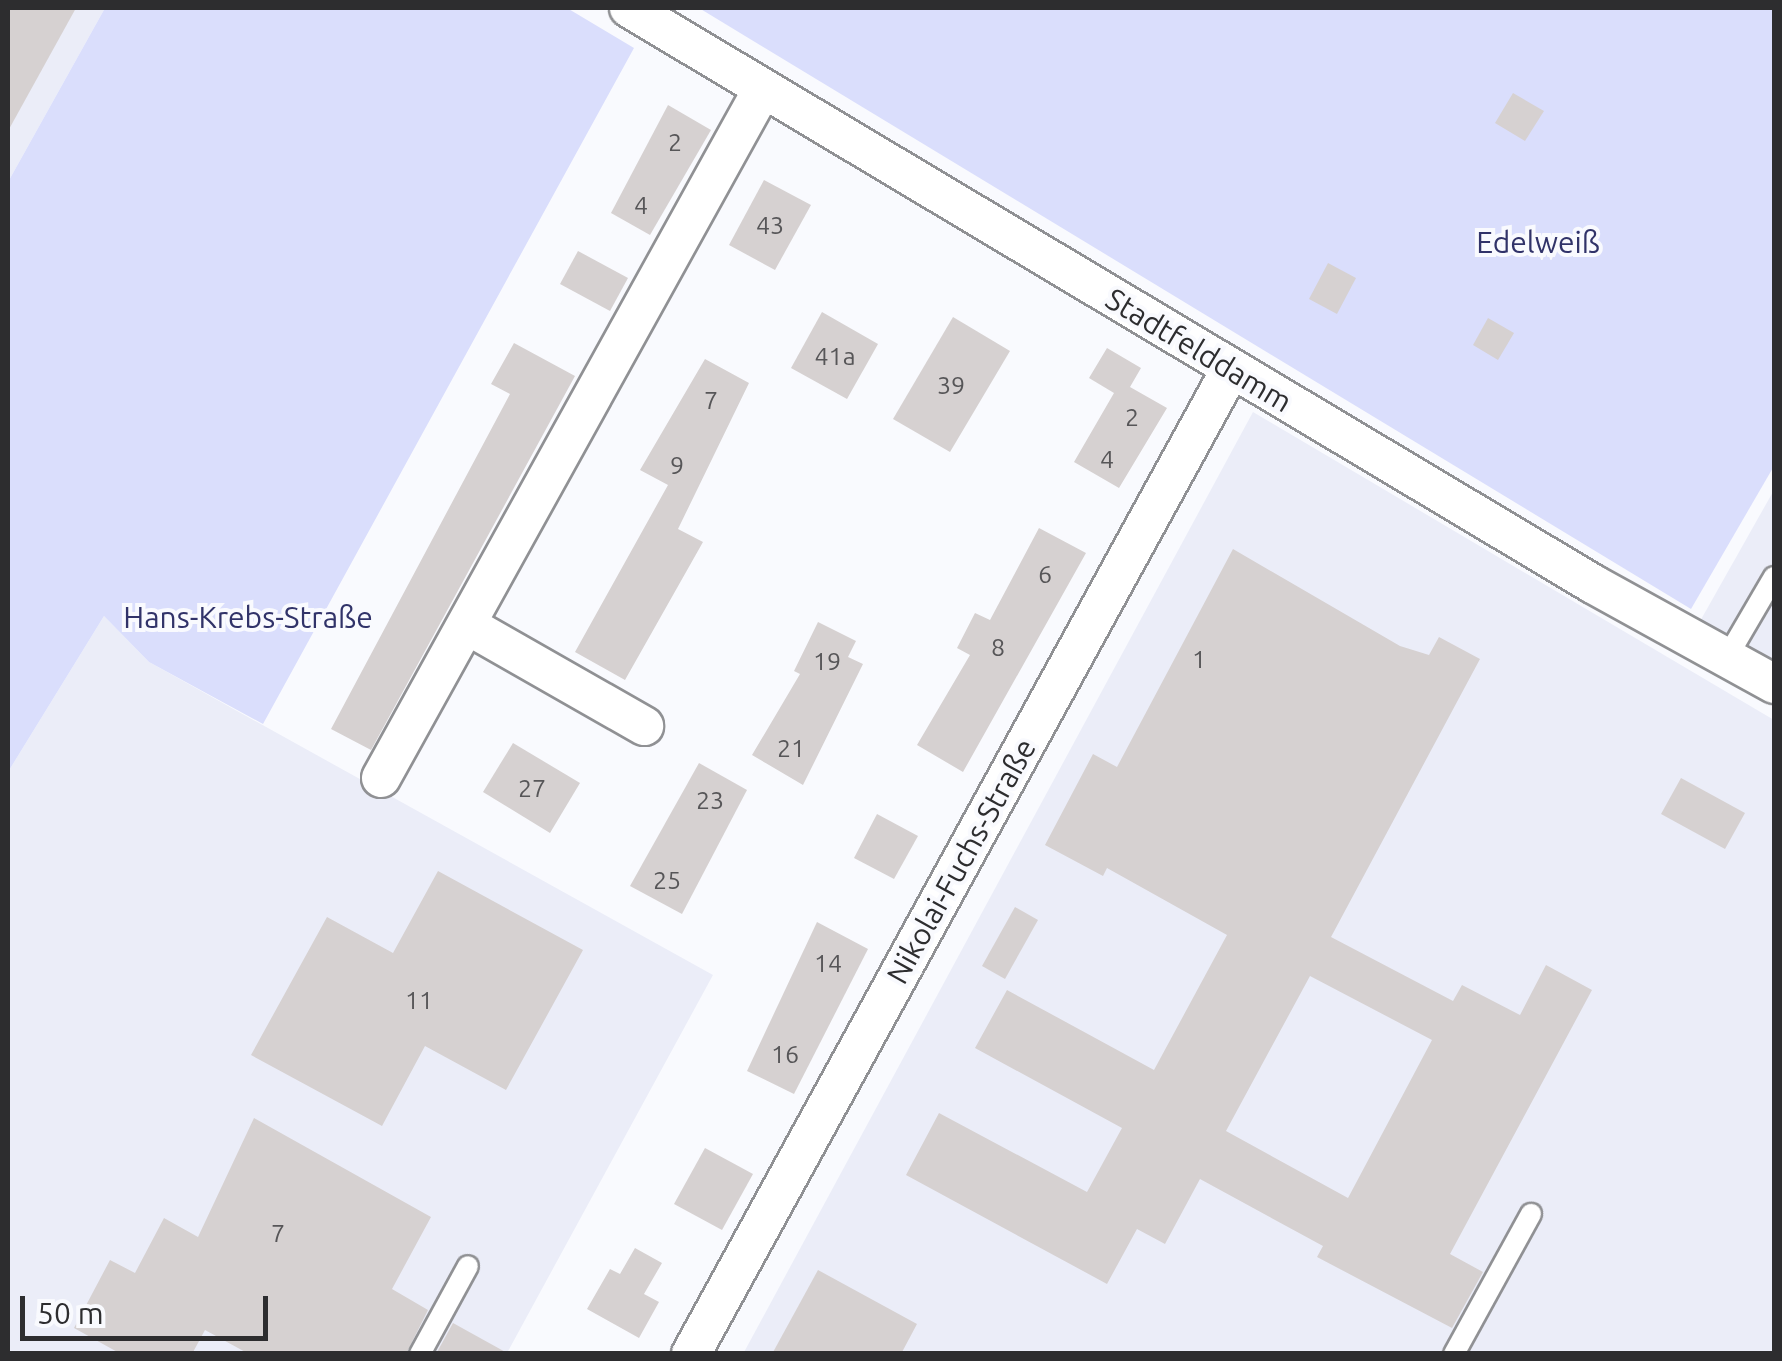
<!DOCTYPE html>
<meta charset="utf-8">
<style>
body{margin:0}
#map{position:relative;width:1782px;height:1361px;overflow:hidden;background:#f9fafe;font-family:Ubuntu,sans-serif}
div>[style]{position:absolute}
.built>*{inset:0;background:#ebedf8}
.green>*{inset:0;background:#dadefc}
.building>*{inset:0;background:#d6d1d1}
.roads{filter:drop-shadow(2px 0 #909194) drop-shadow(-2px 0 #909194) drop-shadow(0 2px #909194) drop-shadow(0 -2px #909194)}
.lane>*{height:20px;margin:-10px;padding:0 10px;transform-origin:10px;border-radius:10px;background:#fff}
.street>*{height:38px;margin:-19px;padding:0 19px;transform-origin:19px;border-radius:19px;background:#fff}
span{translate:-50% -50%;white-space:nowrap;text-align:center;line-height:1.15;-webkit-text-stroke:8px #f9fafe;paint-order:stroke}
.number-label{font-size:25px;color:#575658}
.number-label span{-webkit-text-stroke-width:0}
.park-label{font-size:30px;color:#313369}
.street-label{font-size:30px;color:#2d2d2f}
.frame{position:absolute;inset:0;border:10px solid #2d2d2f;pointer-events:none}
.scale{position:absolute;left:20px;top:1296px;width:248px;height:45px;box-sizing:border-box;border:5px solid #2d2d2f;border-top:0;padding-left:12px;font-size:30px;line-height:35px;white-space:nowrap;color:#2d2d2f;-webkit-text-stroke:8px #f9fafe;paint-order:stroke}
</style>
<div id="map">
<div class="built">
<i style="clip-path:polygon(8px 8px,105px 8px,8px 182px)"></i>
<i style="clip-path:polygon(1253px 412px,1774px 720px,1774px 1353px,743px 1354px)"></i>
<i style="clip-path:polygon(1774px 490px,1774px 684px,1690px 639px)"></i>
<i style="clip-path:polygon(104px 616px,149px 662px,713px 975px,507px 1353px,8px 1353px,8px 772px)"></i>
</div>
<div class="green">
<i style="clip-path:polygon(105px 8px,567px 8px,634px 48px,263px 724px,149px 662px,104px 616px,8px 772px,8px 182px)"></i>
<i style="clip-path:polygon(699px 8px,1774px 8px,1774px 466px,1691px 609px)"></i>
</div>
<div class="building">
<i style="clip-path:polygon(8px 8px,76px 8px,8px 131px)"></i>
<i style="clip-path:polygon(1513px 93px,1544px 111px,1525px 141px,1495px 123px)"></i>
<i style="clip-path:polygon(668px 105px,711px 130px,650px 235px,611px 213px)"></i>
<i style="clip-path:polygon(764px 180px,811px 205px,775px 270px,729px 245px)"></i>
<i style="clip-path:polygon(578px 251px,628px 278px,610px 311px,560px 284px)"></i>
<i style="clip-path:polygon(1328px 263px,1356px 278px,1337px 314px,1309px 299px)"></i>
<i style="clip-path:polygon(822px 312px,878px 344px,847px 399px,791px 368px)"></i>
<i style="clip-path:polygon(953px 317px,1010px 351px,950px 452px,893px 419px)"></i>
<i style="clip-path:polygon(1488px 318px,1514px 333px,1498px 360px,1473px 345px)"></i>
<i style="clip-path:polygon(514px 343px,575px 376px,371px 750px,331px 729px,510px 394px,491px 384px)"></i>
<i style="clip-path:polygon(1107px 348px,1141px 368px,1130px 387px,1167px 408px,1119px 488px,1074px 462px,1114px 393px,1089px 378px)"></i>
<i style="clip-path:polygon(705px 359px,749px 383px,678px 529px,703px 542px,625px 680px,575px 652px,668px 485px,640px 470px)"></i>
<i style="clip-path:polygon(1039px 528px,1086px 553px,963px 772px,917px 745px,970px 655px,957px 648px,975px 613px,990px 620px)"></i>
<i style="clip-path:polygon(evenodd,1233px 549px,1400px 646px,1429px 655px,1439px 637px,1480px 659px,1331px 937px,1453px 1001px,1462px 985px,1520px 1015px,1546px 965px,1592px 990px,1450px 1254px,1483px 1272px,1452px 1328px,1317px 1257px,1323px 1246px,1200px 1179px,1165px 1244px,1137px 1229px,1107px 1284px,906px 1175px,939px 1113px,1087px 1192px,1122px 1128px,975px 1048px,1007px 990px,1154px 1070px,1227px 935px,1107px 868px,1103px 876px,1045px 845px,1093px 754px,1117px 767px,1233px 549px,1310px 976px,1432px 1040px,1348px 1198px,1226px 1131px,1310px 976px)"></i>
<i style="clip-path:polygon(818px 622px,856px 641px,848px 657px,863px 664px,803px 785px,752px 755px,800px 674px,794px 671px)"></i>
<i style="clip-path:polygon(513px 743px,580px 783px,550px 833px,483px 792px)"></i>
<i style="clip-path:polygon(699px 763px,747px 790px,682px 914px,630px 886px)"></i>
<i style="clip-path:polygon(1681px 778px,1745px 813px,1725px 849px,1661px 814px)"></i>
<i style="clip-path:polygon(877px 814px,918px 836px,894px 879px,854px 858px)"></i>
<i style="clip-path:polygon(438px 871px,583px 950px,506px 1090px,425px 1046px,382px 1126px,251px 1055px,327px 917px,393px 953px)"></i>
<i style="clip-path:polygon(1015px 907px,1038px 920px,1005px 979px,982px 966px)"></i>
<i style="clip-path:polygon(817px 922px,868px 949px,794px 1094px,747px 1071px)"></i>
<i style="clip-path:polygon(254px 1118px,431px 1217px,392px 1289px,428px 1310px,406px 1354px,249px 1354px,205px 1330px,192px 1354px,121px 1354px,74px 1328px,110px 1260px,135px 1273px,164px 1218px,198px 1237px)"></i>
<i style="clip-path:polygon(705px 1148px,753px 1174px,722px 1230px,674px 1204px)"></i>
<i style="clip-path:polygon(635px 1248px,662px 1263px,644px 1294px,659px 1302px,639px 1338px,587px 1309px,610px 1269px,620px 1274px)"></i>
<i style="clip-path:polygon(818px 1270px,917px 1324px,901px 1354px,772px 1354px)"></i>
<i style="clip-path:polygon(453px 1323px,509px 1354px,436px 1354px)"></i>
</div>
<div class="roads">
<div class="lane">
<i style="left:1726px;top:659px;width:95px;rotate:-59.7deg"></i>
<i style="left:420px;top:1354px;width:100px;rotate:-61.4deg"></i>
<i style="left:1454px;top:1354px;width:160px;rotate:-61.2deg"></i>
</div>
<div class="street">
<i style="left:629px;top:8px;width:1123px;rotate:30.86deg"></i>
<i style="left:1593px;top:584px;width:207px;rotate:28.9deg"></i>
<i style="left:467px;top:625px;width:204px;rotate:29.7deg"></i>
<i style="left:381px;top:778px;width:786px;rotate:-61.02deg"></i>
<i style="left:691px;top:1354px;width:1123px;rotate:-61.27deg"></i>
</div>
</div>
<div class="number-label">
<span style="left:675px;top:142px">2</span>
<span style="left:641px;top:205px">4</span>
<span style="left:770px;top:225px">43</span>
<span style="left:835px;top:356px">41a</span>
<span style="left:951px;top:385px">39</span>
<span style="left:711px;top:400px">7</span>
<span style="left:1132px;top:417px">2</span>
<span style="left:1107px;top:459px">4</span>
<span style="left:677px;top:465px">9</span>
<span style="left:1045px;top:574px">6</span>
<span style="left:998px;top:647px">8</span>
<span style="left:1199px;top:659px">1</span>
<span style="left:827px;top:661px">19</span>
<span style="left:791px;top:748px">21</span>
<span style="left:532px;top:788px">27</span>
<span style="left:710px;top:800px">23</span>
<span style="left:667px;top:880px">25</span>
<span style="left:828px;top:963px">14</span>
<span style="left:419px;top:1000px">11</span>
<span style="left:785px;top:1054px">16</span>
<span style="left:278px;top:1233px">7</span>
</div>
<div class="park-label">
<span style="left:1538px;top:242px">Edelweiß</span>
<span style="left:248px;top:617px">Hans-Krebs-Straße</span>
</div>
<div class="street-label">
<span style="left:1199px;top:350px;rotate:31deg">Stadtfelddamm</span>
<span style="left:961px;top:861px;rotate:-61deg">Nikolai-Fuchs-Straße</span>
</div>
<div class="frame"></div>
<div class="scale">50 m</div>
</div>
